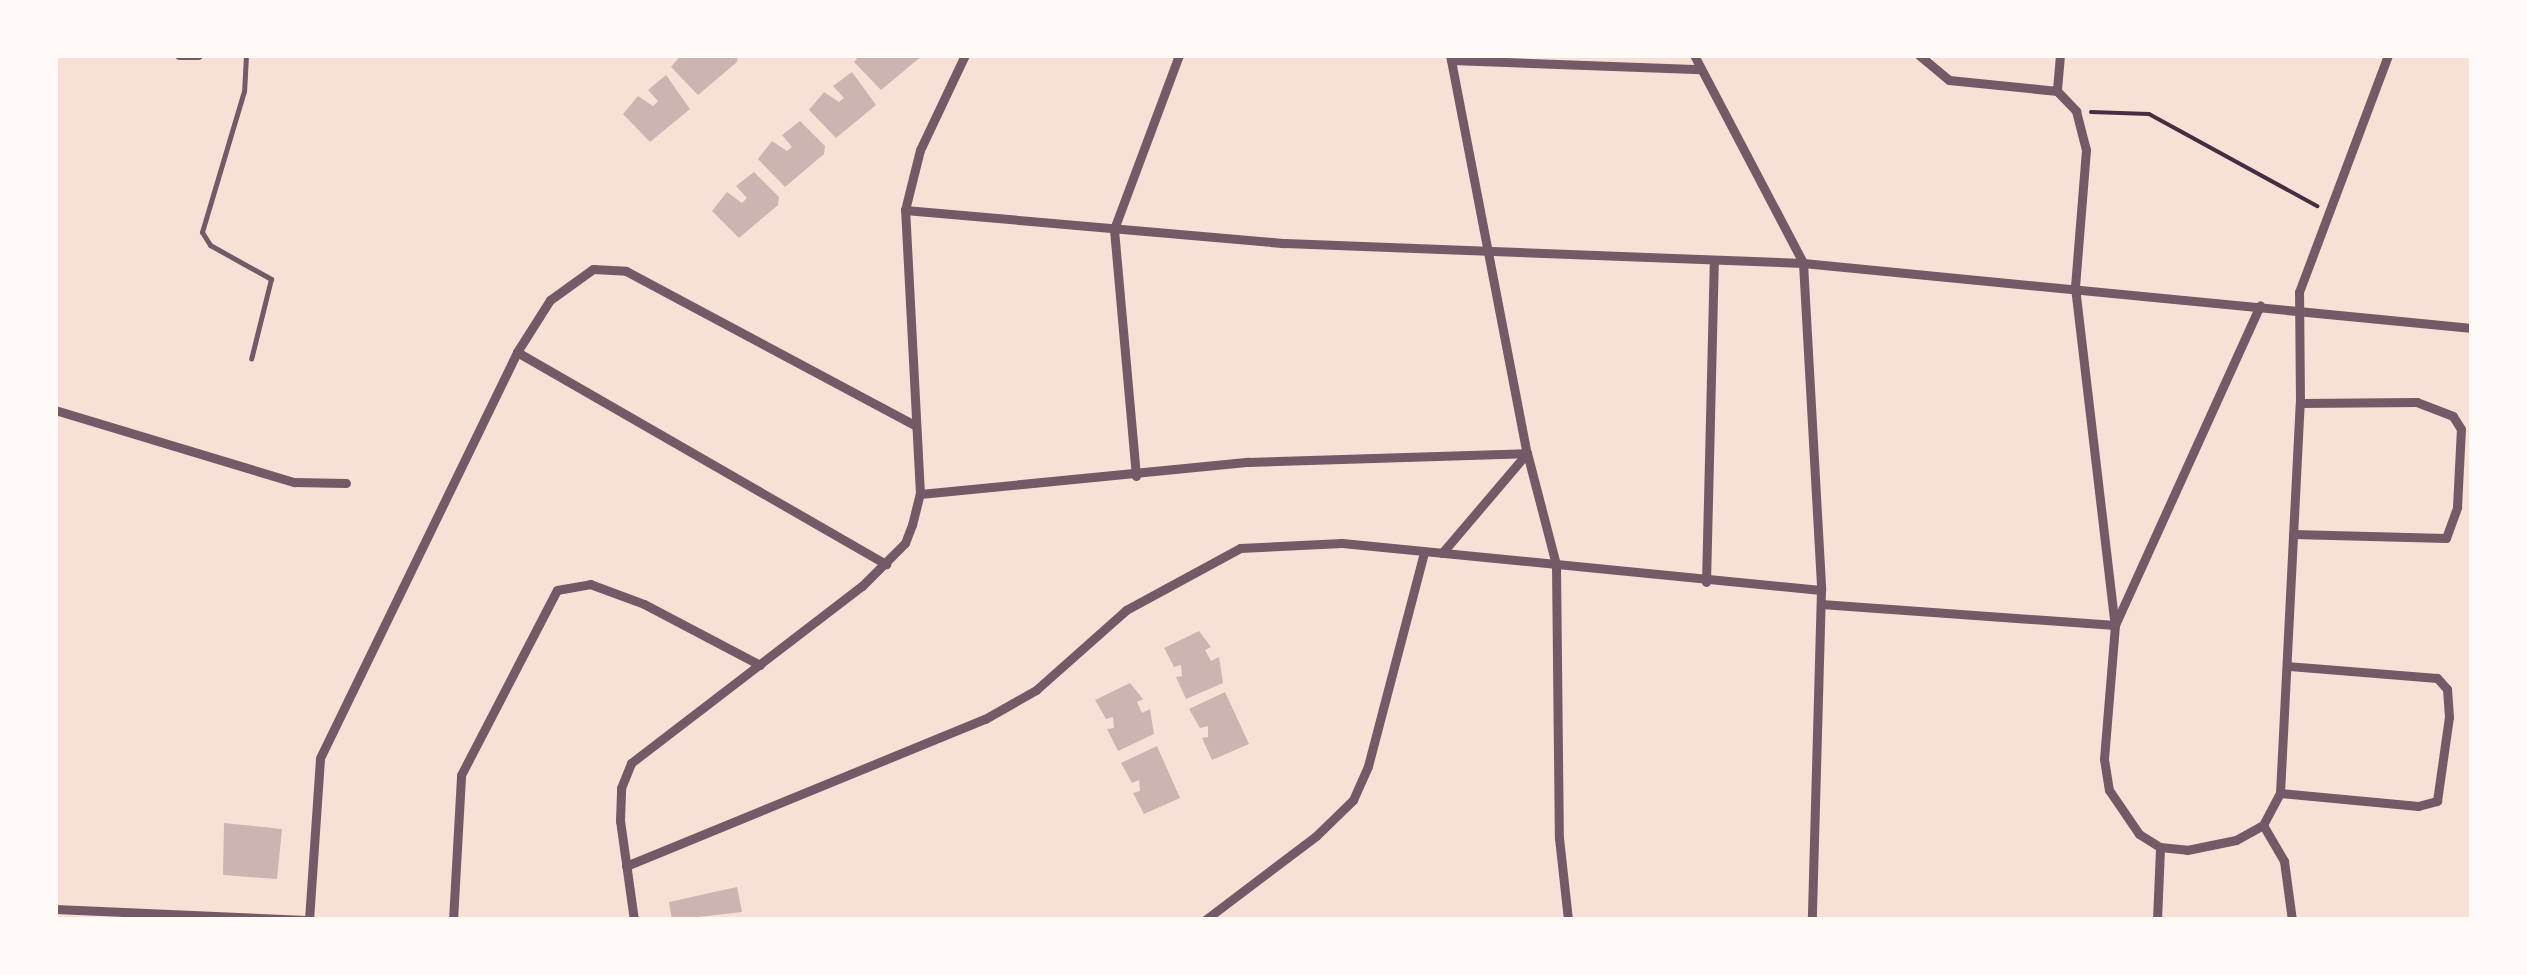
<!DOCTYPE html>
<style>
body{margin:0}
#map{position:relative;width:2527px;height:975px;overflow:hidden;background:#f7e1d7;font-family:"Varela Round",sans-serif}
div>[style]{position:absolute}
.building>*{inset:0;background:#ccb4b1}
.path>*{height:4px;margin:-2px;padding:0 2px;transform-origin:2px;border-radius:2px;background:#4a2c40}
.service>*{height:5px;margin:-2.5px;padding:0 2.5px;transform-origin:2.5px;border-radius:2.5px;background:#755966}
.minor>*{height:9px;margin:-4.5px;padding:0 4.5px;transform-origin:4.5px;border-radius:4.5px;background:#755966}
span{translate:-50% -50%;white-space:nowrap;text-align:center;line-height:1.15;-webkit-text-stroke:10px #fffaf5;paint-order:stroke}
.frame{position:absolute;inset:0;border:58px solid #fffaf5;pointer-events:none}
</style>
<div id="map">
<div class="building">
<i style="clip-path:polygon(681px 55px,738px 55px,737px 62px,698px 95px,671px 67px)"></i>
<i style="clip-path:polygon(860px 55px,923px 55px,881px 90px,854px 62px)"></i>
<i style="clip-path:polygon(852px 72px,876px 105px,836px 138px,809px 110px,824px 92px,839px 102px,844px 98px,833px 86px)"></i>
<i style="clip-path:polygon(666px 75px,690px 109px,650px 142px,623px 114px,638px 96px,653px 106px,658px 101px,648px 90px)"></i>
<i style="clip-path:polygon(800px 121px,825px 146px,824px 154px,785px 187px,758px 159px,772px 141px,787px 151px,792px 147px,782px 135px)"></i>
<i style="clip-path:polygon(754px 172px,779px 197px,778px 205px,739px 238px,712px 211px,727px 192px,742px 203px,747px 198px,736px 186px)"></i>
<i style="clip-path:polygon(1199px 631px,1211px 647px,1205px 650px,1211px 661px,1219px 657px,1223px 683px,1186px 699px,1176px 677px,1182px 676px,1181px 665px,1174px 667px,1164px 648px)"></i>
<i style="clip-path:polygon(1130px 683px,1143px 699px,1137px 702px,1142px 713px,1150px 709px,1154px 734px,1118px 751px,1107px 729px,1114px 728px,1113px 717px,1106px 719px,1095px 700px)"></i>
<i style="clip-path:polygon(1225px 692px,1249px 744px,1212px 760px,1202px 738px,1208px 737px,1208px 726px,1200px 728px,1189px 709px)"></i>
<i style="clip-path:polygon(1157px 746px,1180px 798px,1144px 814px,1133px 793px,1140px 791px,1139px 780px,1132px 783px,1121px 763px)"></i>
<i style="clip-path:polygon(224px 823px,282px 829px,277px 879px,223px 875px)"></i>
<i style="clip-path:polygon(737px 887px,742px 912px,672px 920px,669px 902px)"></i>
</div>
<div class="path">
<i style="left:2091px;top:112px;width:58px;rotate:2deg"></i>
<i style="left:2149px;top:114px;width:192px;rotate:28.7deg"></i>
</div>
<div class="service">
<i style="left:246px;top:55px;width:36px;rotate:93deg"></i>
<i style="left:244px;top:91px;width:147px;rotate:106.6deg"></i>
<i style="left:202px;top:232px;width:15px;rotate:58deg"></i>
<i style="left:210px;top:245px;width:70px;rotate:29.1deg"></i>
<i style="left:271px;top:279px;width:82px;rotate:104deg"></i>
</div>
<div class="minor">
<i style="left:179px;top:55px;width:19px"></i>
<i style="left:1450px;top:55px;width:405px;rotate:79.1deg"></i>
<i style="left:1527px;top:453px;width:115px;rotate:75.4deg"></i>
<i style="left:1556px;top:564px;width:274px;rotate:89.4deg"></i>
<i style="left:1559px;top:838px;width:82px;rotate:83.7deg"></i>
<i style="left:1694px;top:55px;width:235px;rotate:62.3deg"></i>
<i style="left:1803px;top:263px;width:327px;rotate:86.8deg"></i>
<i style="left:1821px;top:590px;width:330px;rotate:91.6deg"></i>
<i style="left:1919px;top:55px;width:39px;rotate:40deg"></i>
<i style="left:1949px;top:80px;width:109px;rotate:5.8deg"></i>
<i style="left:2060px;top:55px;width:36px;rotate:95deg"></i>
<i style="left:2057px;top:91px;width:28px;rotate:46deg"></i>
<i style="left:2076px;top:111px;width:40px;rotate:75.6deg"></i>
<i style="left:2086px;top:150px;width:137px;rotate:94.6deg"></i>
<i style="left:2075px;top:287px;width:340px;rotate:83.3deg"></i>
<i style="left:2115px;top:625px;width:134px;rotate:94.7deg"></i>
<i style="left:2104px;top:759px;width:31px;rotate:81deg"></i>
<i style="left:2109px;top:790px;width:53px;rotate:55.7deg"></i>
<i style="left:2139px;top:834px;width:25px;rotate:32deg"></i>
<i style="left:2160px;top:847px;width:27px;rotate:6deg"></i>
<i style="left:2187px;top:850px;width:50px;rotate:-11.5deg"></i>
<i style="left:2236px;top:840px;width:31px;rotate:-29deg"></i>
<i style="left:2263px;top:825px;width:36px;rotate:-62deg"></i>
<i style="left:2280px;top:793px;width:391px;rotate:-87.1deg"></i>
<i style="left:2300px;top:403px;width:111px;rotate:-90.5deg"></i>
<i style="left:2299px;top:292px;width:253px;rotate:-69.4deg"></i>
<i style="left:1451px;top:60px;width:250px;rotate:2.1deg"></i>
<i style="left:905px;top:210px;width:381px;rotate:5deg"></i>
<i style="left:1285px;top:243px;width:518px;rotate:2.21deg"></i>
<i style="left:1803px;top:263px;width:672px;rotate:5.55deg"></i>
<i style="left:517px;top:352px;width:426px;rotate:29.9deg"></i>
<i style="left:55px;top:410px;width:250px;rotate:16.8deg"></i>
<i style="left:294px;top:482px;width:52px;rotate:1.1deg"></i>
<i style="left:1136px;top:476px;width:248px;rotate:-95.1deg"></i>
<i style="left:1114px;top:229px;width:186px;rotate:-69.5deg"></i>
<i style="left:920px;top:494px;width:330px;rotate:-5.6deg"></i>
<i style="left:1248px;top:462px;width:279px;rotate:-1.8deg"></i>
<i style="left:2293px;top:534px;width:153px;rotate:1.5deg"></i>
<i style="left:2446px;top:538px;width:33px;rotate:-70deg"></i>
<i style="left:2457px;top:507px;width:78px;rotate:-87.1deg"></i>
<i style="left:2461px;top:429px;width:15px;rotate:-122deg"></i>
<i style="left:2453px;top:416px;width:39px;rotate:-159deg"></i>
<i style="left:2417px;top:402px;width:117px;rotate:179.5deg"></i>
<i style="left:1442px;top:553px;width:131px;rotate:-49.6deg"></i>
<i style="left:1706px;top:582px;width:320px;rotate:-88.6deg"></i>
<i style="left:1821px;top:604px;width:295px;rotate:4.1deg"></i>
<i style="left:2115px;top:625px;width:351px;rotate:-65.6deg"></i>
<i style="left:2280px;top:793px;width:139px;rotate:5.4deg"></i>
<i style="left:2418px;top:806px;width:20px;rotate:-15deg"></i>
<i style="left:2437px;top:801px;width:85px;rotate:-81.9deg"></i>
<i style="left:2449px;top:717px;width:28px;rotate:-94deg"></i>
<i style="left:2447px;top:689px;width:15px;rotate:-132deg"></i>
<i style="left:2437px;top:678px;width:148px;rotate:-175.4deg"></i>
<i style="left:2263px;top:825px;width:42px;rotate:59.7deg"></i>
<i style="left:2284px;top:861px;width:60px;rotate:82.3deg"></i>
<i style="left:626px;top:866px;width:388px;rotate:-22.3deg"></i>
<i style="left:985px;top:719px;width:59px;rotate:-29.6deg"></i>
<i style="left:1036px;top:690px;width:120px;rotate:-41.6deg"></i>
<i style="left:1126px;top:610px;width:130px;rotate:-28.5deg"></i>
<i style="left:1240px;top:548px;width:102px;rotate:-2.8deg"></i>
<i style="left:1342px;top:543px;width:481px;rotate:5.6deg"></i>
<i style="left:55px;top:909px;width:257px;rotate:2.5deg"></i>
<i style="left:309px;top:920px;width:162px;rotate:-86.1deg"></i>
<i style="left:320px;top:758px;width:451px;rotate:-64.1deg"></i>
<i style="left:517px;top:352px;width:62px;rotate:-57.6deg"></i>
<i style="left:550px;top:300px;width:53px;rotate:-35.8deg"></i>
<i style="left:593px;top:269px;width:33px;rotate:3deg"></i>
<i style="left:626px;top:271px;width:327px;rotate:28.1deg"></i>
<i style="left:453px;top:920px;width:145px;rotate:-86.8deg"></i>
<i style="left:461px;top:775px;width:208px;rotate:-62.6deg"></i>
<i style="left:557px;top:590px;width:34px;rotate:-10deg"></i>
<i style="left:590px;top:584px;width:58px;rotate:20.3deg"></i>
<i style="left:644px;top:604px;width:131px;rotate:27.7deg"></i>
<i style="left:634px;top:920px;width:100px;rotate:-98deg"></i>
<i style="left:620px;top:821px;width:33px;rotate:-88deg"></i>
<i style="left:621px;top:788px;width:27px;rotate:-68deg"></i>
<i style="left:631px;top:763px;width:291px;rotate:-37.5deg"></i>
<i style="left:862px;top:586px;width:61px;rotate:-45deg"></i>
<i style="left:905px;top:543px;width:19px;rotate:-69deg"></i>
<i style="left:912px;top:525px;width:32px;rotate:-76deg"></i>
<i style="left:920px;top:494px;width:284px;rotate:-93deg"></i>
<i style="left:905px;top:210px;width:62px;rotate:-76deg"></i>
<i style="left:920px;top:150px;width:105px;rotate:-64.7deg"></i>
<i style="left:1205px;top:920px;width:139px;rotate:-37.1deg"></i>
<i style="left:1316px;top:836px;width:52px;rotate:-44.2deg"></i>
<i style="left:1353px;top:800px;width:37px;rotate:-66deg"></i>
<i style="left:1368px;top:766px;width:221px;rotate:-75.3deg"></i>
<i style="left:2157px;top:920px;width:73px;rotate:-87.6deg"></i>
</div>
<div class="frame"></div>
</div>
